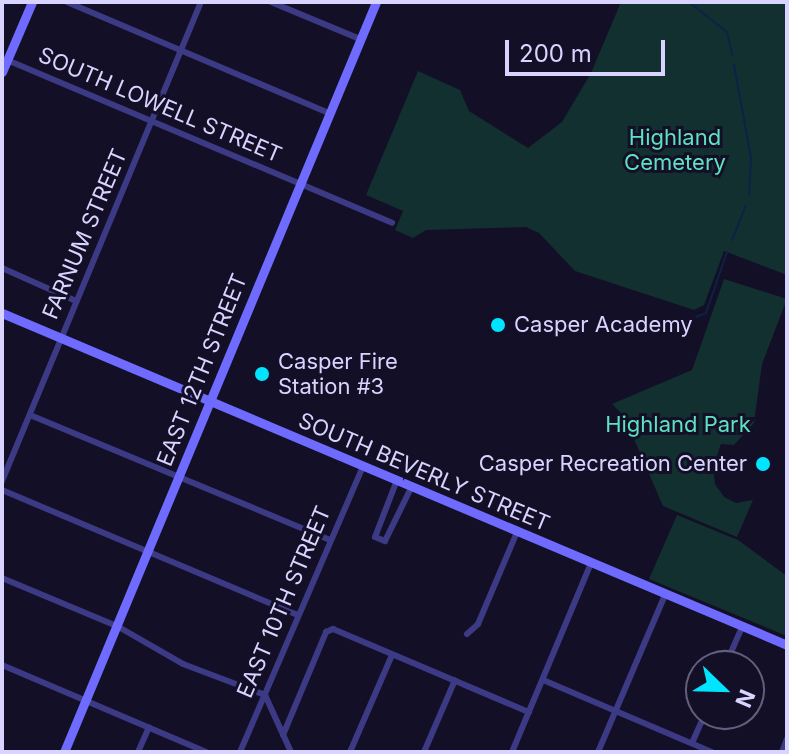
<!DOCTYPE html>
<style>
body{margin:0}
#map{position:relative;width:789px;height:754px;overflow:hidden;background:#130f26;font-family:Inter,sans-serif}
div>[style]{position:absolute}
.green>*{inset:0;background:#12302f}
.stream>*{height:2px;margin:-1px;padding:0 1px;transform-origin:1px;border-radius:1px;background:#0c2248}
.street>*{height:6px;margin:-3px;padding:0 3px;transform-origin:3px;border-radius:3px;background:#3d3a85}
.secondary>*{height:9px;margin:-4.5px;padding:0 4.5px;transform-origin:4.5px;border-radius:4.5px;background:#6f6bff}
.dots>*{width:22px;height:22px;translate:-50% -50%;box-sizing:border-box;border:4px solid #130f26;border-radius:50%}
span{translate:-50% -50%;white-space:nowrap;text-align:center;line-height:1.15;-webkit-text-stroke:6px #130f26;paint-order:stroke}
.street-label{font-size:22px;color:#d9d4ff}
.park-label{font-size:22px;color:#5fe0c0}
.poi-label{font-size:22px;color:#d9d4ff}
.left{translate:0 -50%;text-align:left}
.right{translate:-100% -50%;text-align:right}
.frame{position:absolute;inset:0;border:4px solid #d9d4ff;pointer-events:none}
.north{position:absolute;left:685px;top:650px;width:80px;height:80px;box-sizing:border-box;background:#130f26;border:2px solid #625e7d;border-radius:50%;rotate:113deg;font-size:22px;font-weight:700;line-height:32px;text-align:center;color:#d9d4ff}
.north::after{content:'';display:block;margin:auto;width:28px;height:36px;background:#00e5ff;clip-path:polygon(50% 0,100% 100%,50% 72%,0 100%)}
.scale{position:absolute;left:505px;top:40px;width:160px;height:36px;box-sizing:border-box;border:4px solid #d9d4ff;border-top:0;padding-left:10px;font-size:24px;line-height:28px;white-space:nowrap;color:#d9d4ff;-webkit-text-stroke:6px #130f26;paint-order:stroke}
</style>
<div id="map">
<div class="green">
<i style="clip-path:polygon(621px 2px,787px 2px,787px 275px,724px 251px,704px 305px,694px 310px,575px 271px,539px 233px,526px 227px,426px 230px,413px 238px,395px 230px,403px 211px,366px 195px,418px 71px,460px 90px,469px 111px,528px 148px,562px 122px,591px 73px)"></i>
<i style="clip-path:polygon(724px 279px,787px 299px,762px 364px,754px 423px,734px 445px,721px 444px,713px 467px,715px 484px,724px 497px,736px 503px,753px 500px,737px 537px,663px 506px,624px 416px,612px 404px,692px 370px)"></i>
<i style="clip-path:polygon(677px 515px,738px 540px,787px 576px,787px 636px,649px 579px)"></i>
</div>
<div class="stream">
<i style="left:689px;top:2px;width:48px;rotate:38.3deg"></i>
<i style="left:727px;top:32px;width:23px;rotate:77deg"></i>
<i style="left:734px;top:65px;width:95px;rotate:79.6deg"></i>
<i style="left:751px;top:158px;width:36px;rotate:93deg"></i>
<i style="left:732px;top:240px;width:37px;rotate:-68deg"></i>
<i style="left:637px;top:331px;width:26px;rotate:-2deg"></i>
<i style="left:663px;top:330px;width:46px;rotate:-21.6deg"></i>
<i style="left:706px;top:313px;width:65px;rotate:-71deg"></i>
</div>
<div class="street">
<i style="left:67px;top:2px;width:285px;rotate:23deg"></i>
<i style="left:271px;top:2px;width:96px;rotate:22.6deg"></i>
<i style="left:7px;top:60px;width:418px;rotate:22.9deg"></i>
<i style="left:2px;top:268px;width:81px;rotate:24deg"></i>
<i style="left:30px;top:415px;width:325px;rotate:22.6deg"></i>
<i style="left:397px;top:480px;width:61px;rotate:111.1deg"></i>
<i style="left:375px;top:537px;width:11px;rotate:22deg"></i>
<i style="left:385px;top:541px;width:61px;rotate:-63.9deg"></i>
<i style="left:2px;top:481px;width:519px;rotate:-67.44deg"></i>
<i style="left:2px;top:490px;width:321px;rotate:22.9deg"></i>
<i style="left:2px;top:578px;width:125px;rotate:22.7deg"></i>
<i style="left:117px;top:626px;width:76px;rotate:29.9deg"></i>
<i style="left:183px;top:664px;width:88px;rotate:20.7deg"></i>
<i style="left:265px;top:695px;width:63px;rotate:65.5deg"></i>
<i style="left:467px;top:634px;width:15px;rotate:-42deg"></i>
<i style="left:478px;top:624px;width:100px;rotate:-67deg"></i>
<i style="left:2px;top:665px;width:222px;rotate:23.1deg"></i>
<i style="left:725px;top:666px;width:43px;rotate:-66.4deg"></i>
<i style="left:543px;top:680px;width:184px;rotate:23.1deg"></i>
<i style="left:283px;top:735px;width:112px;rotate:-67.3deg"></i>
<i style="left:326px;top:632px;width:8px;rotate:-23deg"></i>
<i style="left:333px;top:629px;width:213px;rotate:23deg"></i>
<i style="left:692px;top:743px;width:32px;rotate:-66deg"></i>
<i style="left:138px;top:752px;width:27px;rotate:-66deg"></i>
<i style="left:240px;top:752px;width:311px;rotate:-66.7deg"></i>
<i style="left:350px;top:752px;width:106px;rotate:-66.6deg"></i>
<i style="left:424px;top:752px;width:78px;rotate:-66.7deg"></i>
<i style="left:512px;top:752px;width:205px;rotate:-67.3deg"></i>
<i style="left:598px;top:752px;width:171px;rotate:-66.9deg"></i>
<i style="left:782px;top:752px;width:14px;rotate:-69deg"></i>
</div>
<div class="secondary">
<i style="left:2px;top:72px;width:76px;rotate:-66.8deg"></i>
<i style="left:2px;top:313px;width:852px;rotate:22.92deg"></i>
<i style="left:64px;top:752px;width:812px;rotate:-67.41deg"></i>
</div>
<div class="dots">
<i style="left:498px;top:325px;background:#00e5ff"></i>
<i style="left:262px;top:374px;background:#00e5ff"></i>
<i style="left:763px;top:464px;background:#00e5ff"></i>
</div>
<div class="street-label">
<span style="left:160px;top:105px;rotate:23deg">SOUTH LOWELL STREET</span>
<span style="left:85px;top:234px;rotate:-67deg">FARNUM STREET</span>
<span style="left:202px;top:370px;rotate:-68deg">EAST 12TH STREET</span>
<span style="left:424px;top:472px;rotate:23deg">SOUTH BEVERLY STREET</span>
<span style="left:284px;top:602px;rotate:-67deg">EAST 10TH STREET</span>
</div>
<div class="park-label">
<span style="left:675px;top:150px">Highland<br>Cemetery</span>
<span style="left:678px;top:425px">Highland Park</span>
</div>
<div class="poi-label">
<span class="left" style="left:514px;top:325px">Casper Academy</span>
<span class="left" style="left:278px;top:374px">Casper Fire<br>Station #3</span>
<span class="right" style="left:747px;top:464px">Casper Recreation Center</span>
</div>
<div class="frame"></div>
<div class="north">N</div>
<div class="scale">200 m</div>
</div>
